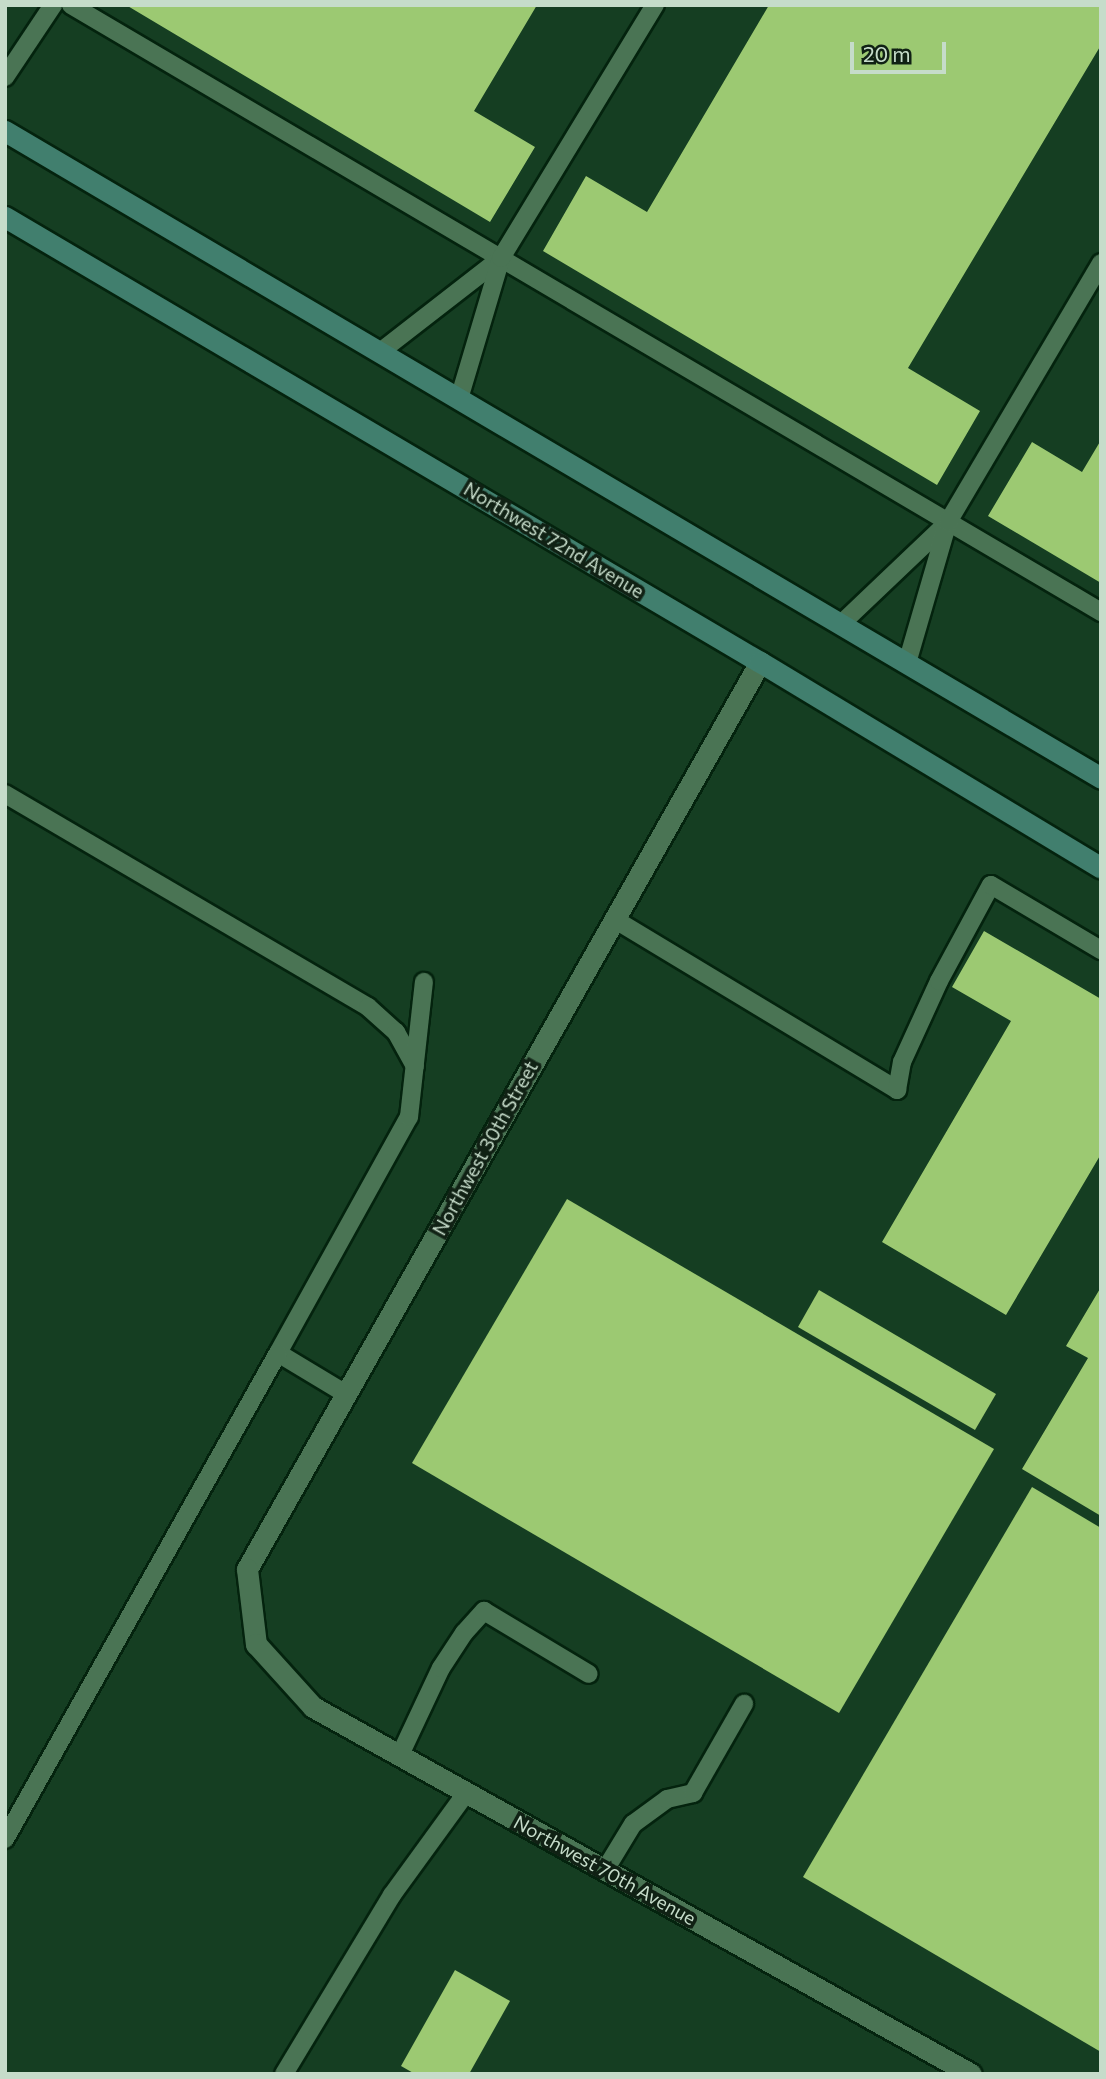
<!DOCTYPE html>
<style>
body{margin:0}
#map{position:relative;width:1106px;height:2079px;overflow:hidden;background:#153e22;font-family:Commissioner,sans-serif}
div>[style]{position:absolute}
.building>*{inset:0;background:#9cc972}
.roads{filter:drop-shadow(2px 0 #04230e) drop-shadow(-2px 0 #04230e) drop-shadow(0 2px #04230e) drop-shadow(0 -2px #04230e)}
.service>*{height:18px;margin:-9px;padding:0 9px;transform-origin:9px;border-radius:9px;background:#4a7454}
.minor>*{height:21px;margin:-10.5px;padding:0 10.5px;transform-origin:10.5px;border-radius:10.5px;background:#4a7454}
.secondary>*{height:21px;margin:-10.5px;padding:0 10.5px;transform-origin:10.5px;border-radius:10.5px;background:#417f6e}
span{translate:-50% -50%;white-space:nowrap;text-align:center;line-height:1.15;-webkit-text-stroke:7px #102114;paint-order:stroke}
.street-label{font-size:19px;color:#c6dcca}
.frame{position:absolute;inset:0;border:7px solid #c6dcca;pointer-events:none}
.scale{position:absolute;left:850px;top:42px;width:96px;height:32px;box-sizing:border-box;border:4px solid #c6dcca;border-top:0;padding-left:9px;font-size:21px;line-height:24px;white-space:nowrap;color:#c6dcca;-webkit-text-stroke:5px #102114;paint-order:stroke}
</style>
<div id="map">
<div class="building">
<i style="clip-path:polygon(126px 5px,537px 5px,474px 111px,535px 147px,490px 222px)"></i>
<i style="clip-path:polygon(769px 5px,1101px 5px,1101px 45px,908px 368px,980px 411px,937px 485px,543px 251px,586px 176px,647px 212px)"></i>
<i style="clip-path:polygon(1101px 440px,1101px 583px,988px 516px,1032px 442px,1082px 472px)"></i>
<i style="clip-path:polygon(984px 931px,1101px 999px,1101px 1154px,1006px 1315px,882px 1242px,1011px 1021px,952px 987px)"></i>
<i style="clip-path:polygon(567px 1199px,994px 1449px,839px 1713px,412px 1463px)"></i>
<i style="clip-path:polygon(1101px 1287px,1101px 1516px,1022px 1469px,1088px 1358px,1066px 1346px)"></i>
<i style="clip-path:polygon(819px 1290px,996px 1394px,975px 1430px,798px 1327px)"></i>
<i style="clip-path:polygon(1032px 1487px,1101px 1528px,1101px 2052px,803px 1877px)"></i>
<i style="clip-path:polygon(455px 1970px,510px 2001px,469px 2074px,415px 2074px,401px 2066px)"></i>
</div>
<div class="roads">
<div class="service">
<i style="left:71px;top:5px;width:1196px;rotate:30.51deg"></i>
<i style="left:5px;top:77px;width:87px;rotate:-56.3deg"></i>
<i style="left:380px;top:352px;width:153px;rotate:-37.8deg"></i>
<i style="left:459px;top:399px;width:147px;rotate:-73.4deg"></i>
<i style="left:501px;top:258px;width:296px;rotate:-58.7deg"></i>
<i style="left:841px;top:624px;width:148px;rotate:-43.6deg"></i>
<i style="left:907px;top:663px;width:147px;rotate:-73.8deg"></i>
<i style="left:948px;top:522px;width:301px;rotate:-59.4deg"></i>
<i style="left:5px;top:794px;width:421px;rotate:30.4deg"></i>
<i style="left:368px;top:1007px;width:38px;rotate:42deg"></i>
<i style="left:396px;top:1032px;width:39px;rotate:61deg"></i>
<i style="left:614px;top:919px;width:331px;rotate:31.1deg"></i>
<i style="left:897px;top:1090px;width:28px;rotate:-80deg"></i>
<i style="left:902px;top:1062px;width:89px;rotate:-65.4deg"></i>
<i style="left:939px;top:981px;width:109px;rotate:-61.6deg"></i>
<i style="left:991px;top:885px;width:128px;rotate:30.6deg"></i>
<i style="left:346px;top:1394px;width:79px;rotate:-148.9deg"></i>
<i style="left:278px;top:1353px;width:270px;rotate:-61deg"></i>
<i style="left:409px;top:1117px;width:136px;rotate:-83.7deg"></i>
<i style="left:400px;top:1755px;width:96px;rotate:-64.8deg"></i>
<i style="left:441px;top:1668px;width:42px;rotate:-56.7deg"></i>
<i style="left:464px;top:1633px;width:30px;rotate:-48deg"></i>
<i style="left:484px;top:1611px;width:122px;rotate:31deg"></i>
<i style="left:5px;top:1839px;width:557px;rotate:-60.68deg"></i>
<i style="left:605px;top:1870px;width:54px;rotate:-58.7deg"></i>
<i style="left:633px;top:1824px;width:42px;rotate:-36.3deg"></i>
<i style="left:667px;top:1799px;width:27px;rotate:-13deg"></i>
<i style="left:693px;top:1793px;width:103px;rotate:-60.2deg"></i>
<i style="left:284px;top:2074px;width:209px;rotate:-58.9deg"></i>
<i style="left:392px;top:1895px;width:126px;rotate:-54deg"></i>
</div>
<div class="minor">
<i style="left:760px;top:662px;width:1042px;rotate:119.49deg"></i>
<i style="left:247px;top:1569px;width:76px;rotate:83.2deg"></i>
<i style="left:256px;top:1644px;width:85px;rotate:47.9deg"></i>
<i style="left:313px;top:1707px;width:753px;rotate:29.15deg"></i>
</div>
<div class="secondary">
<i style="left:5px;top:131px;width:1273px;rotate:30.55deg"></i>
<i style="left:5px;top:217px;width:876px;rotate:30.52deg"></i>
<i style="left:760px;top:662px;width:398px;rotate:31.1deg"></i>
</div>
</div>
<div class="street-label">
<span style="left:554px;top:540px;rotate:31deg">Northwest 72nd Avenue</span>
<span style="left:485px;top:1148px;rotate:-61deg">Northwest 30th Street</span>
<span style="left:605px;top:1870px;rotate:29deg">Northwest 70th Avenue</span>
</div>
<div class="frame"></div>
<div class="scale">20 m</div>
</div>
